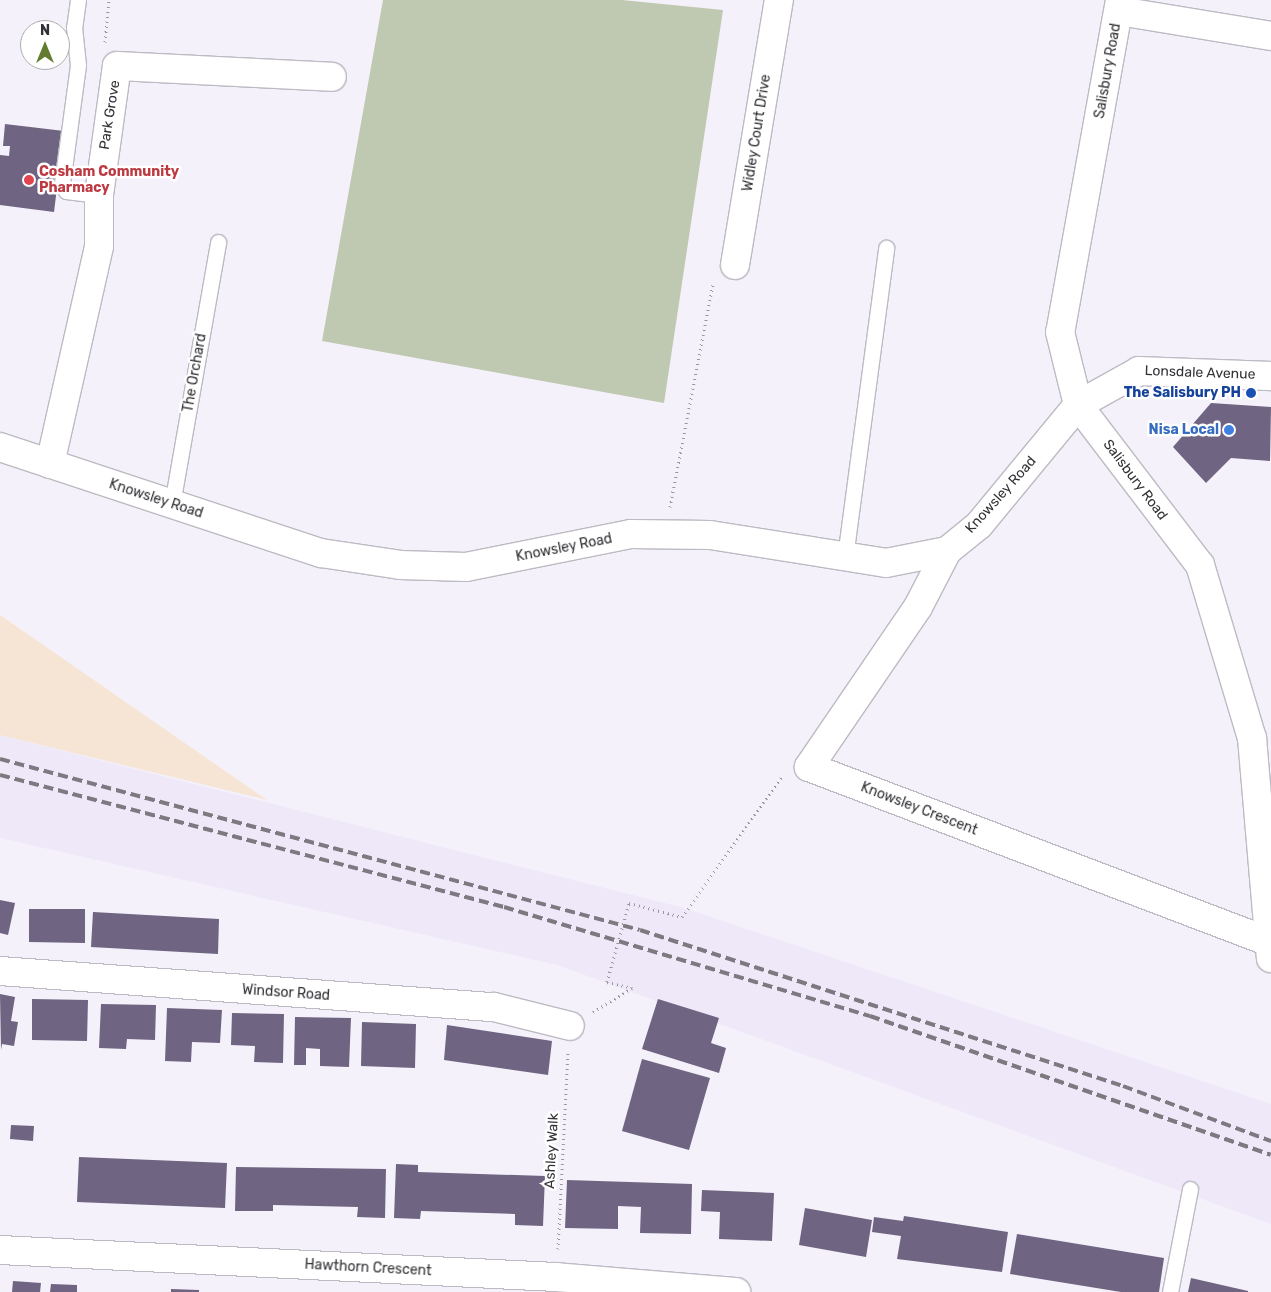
<!DOCTYPE html>
<style>
body{margin:0}
#map{position:relative;width:1271px;height:1292px;overflow:hidden;background:#f4f1fa;font-family:Rubik,sans-serif}
div>[style]{position:absolute}
.built>*{inset:0;background:#eee8f9}
.industrial>*{inset:0;background:#f6e5d4}
.green>*{inset:0;background:#bfc9b1}
.building>*{inset:0;background:#6f6481}
.path>*{height:3px;margin-top:-1.5px;transform-origin:0;background:repeating-linear-gradient(90deg,#99979d 0 1px,transparent 0 5px)}
.roads{filter:drop-shadow(1px 0 #bdbac3) drop-shadow(-1px 0 #bdbac3) drop-shadow(0 1px #bdbac3) drop-shadow(0 -1px #bdbac3)}
.service>*{height:15px;margin:-7.5px;padding:0 7.5px;transform-origin:7.5px;border-radius:7.5px;background:#fff}
.minor>*{height:28px;margin:-14px;padding:0 14px;transform-origin:14px;border-radius:14px;background:#fff}
.tertiary>*{height:28px;margin:-14px;padding:0 14px;transform-origin:14px;border-radius:14px;background:#fff}
.rail>*{height:4px;margin-top:-2px;transform-origin:0;background:repeating-linear-gradient(90deg,#7c7a80 0 10px,transparent 0 15px)}
.path-bridge>*{height:3px;margin-top:-1.5px;transform-origin:0;background:repeating-linear-gradient(90deg,#99979d 0 1px,transparent 0 5px)}
.dots>*{width:14px;height:14px;translate:-50% -50%;box-sizing:border-box;border:2px solid #fff;border-radius:50%}
span{translate:-50% -50%;white-space:nowrap;text-align:center;line-height:1.15;-webkit-text-stroke:5px #fff;paint-order:stroke}
.street-label{font-size:14px;color:#333135}
.health-label{font-size:14px;color:#be3a42;font-weight:700}
.left{translate:0 -50%;text-align:left}
.transit-label{font-size:14px;color:#164399;font-weight:700}
.right{translate:-100% -50%;text-align:right}
.shop-label{font-size:14px;color:#366cbe;font-weight:700}
.north{position:absolute;left:20px;top:20px;width:50px;height:50px;box-sizing:border-box;background:#fff;border:1px solid #adadae;border-radius:50%;rotate:0deg;font-size:14px;font-weight:700;line-height:20px;text-align:center;color:#333135}
.north::after{content:'';display:block;margin:auto;width:18px;height:22px;background:#637b2e;clip-path:polygon(50% 0,100% 100%,50% 72%,0 100%)}
</style>
<div id="map">
<div class="built">
<i style="clip-path:polygon(0 735px,684px 908px,1271px 1104px,1271px 1224px,557px 965px,0 838px)"></i>
</div>
<div class="industrial">
<i style="clip-path:polygon(0 615px,267px 800px,0 735px)"></i>
</div>
<div class="green">
<i style="clip-path:polygon(383px 0,622px 0,723px 10px,664px 403px,322px 341px)"></i>
</div>
<div class="building">
<i style="clip-path:polygon(5px 124px,64px 131px,54px 212px,0 205px,0 155px,9px 156px,10px 146px,3px 146px)"></i>
<i style="clip-path:polygon(1211px 403px,1271px 407px,1270px 461px,1231px 458px,1206px 483px,1173px 447px)"></i>
<i style="clip-path:polygon(0 900px,15px 903px,8px 935px,0 933px)"></i>
<i style="clip-path:polygon(29px 909px,85px 909px,85px 943px,29px 942px)"></i>
<i style="clip-path:polygon(93px 912px,219px 919px,218px 954px,91px 947px)"></i>
<i style="clip-path:polygon(0 994px,15px 997px,11px 1021px,18px 1022px,14px 1046px,2px 1044px,1px 1050px)"></i>
<i style="clip-path:polygon(32px 999px,88px 1000px,87px 1041px,32px 1040px)"></i>
<i style="clip-path:polygon(658px 999px,719px 1018px,711px 1043px,726px 1048px,719px 1073px,642px 1049px)"></i>
<i style="clip-path:polygon(101px 1004px,156px 1005px,155px 1040px,127px 1039px,126px 1049px,99px 1048px)"></i>
<i style="clip-path:polygon(167px 1008px,222px 1010px,220px 1043px,192px 1042px,191px 1062px,165px 1061px)"></i>
<i style="clip-path:polygon(232px 1013px,284px 1014px,283px 1063px,254px 1062px,255px 1046px,231px 1045px)"></i>
<i style="clip-path:polygon(295px 1017px,351px 1018px,349px 1067px,320px 1066px,320px 1049px,306px 1048px,306px 1065px,294px 1065px)"></i>
<i style="clip-path:polygon(362px 1022px,416px 1024px,415px 1068px,361px 1066px)"></i>
<i style="clip-path:polygon(447px 1025px,552px 1041px,548px 1075px,444px 1060px)"></i>
<i style="clip-path:polygon(642px 1059px,710px 1078px,689px 1150px,622px 1131px)"></i>
<i style="clip-path:polygon(11px 1125px,34px 1126px,33px 1141px,10px 1139px)"></i>
<i style="clip-path:polygon(79px 1157px,227px 1163px,225px 1208px,77px 1202px)"></i>
<i style="clip-path:polygon(396px 1164px,418px 1165px,418px 1172px,545px 1176px,543px 1226px,515px 1225px,515px 1214px,421px 1211px,420px 1219px,394px 1218px)"></i>
<i style="clip-path:polygon(236px 1167px,386px 1169px,385px 1218px,357px 1217px,358px 1207px,273px 1205px,273px 1211px,235px 1211px)"></i>
<i style="clip-path:polygon(567px 1180px,692px 1184px,691px 1234px,640px 1233px,641px 1207px,618px 1206px,618px 1229px,565px 1228px)"></i>
<i style="clip-path:polygon(702px 1190px,774px 1193px,772px 1241px,719px 1239px,720px 1212px,701px 1211px)"></i>
<i style="clip-path:polygon(805px 1208px,872px 1220px,866px 1257px,799px 1245px)"></i>
<i style="clip-path:polygon(904px 1216px,1008px 1232px,1002px 1272px,897px 1259px,901px 1236px,872px 1232px,874px 1217px,903px 1221px)"></i>
<i style="clip-path:polygon(1017px 1234px,1164px 1258px,1159px 1292px,1121px 1292px,1010px 1274px)"></i>
<i style="clip-path:polygon(1191px 1278px,1248px 1291px,1248px 1292px,1188px 1292px)"></i>
<i style="clip-path:polygon(13px 1281px,41px 1283px,40px 1292px,12px 1292px)"></i>
<i style="clip-path:polygon(51px 1284px,77px 1285px,77px 1292px,50px 1292px)"></i>
<i style="clip-path:polygon(171px 1289px,199px 1290px,199px 1292px,171px 1292px)"></i>
</div>
<div class="path">
<i style="left:105px;top:42px;width:42px;rotate:-84.6deg"></i>
<i style="left:670px;top:507px;width:228px;rotate:-79.1deg"></i>
<i style="left:629px;top:903px;width:55px;rotate:14.8deg"></i>
<i style="left:682px;top:917px;width:174px;rotate:-54.6deg"></i>
<i style="left:607px;top:982px;width:26px;rotate:13deg"></i>
<i style="left:593px;top:1012px;width:46px;rotate:-31.6deg"></i>
<i style="left:558px;top:1249px;width:196px;rotate:-87.1deg"></i>
</div>
<div class="roads">
<div class="service">
<i style="left:78px;top:0;width:27px;rotate:98deg"></i>
<i style="left:74px;top:27px;width:38px;rotate:84deg"></i>
<i style="left:78px;top:65px;width:119px;rotate:97.7deg"></i>
<i style="left:62px;top:183px;width:9px;rotate:63deg"></i>
<i style="left:66px;top:191px;width:33px;rotate:7deg"></i>
<i style="left:172px;top:504px;width:266px;rotate:-80deg"></i>
<i style="left:845px;top:557px;width:312px;rotate:-82.4deg"></i>
<i style="left:1170px;top:1292px;width:105px;rotate:-79deg"></i>
</div>
<div class="minor">
<i style="left:1120px;top:0;width:337px;rotate:100.2deg"></i>
<i style="left:1060px;top:332px;width:75px;rotate:76.1deg"></i>
<i style="left:1078px;top:405px;width:201px;rotate:52.7deg"></i>
<i style="left:1200px;top:565px;width:181px;rotate:73.3deg"></i>
<i style="left:1252px;top:738px;width:221px;rotate:85.1deg"></i>
<i style="left:1119px;top:11px;width:154px;rotate:9.3deg"></i>
<i style="left:735px;top:265px;width:269px;rotate:-80.6deg"></i>
<i style="left:50px;top:464px;width:223px;rotate:-77.3deg"></i>
<i style="left:99px;top:246px;width:51px;rotate:-90deg"></i>
<i style="left:99px;top:195px;width:130px;rotate:-82.1deg"></i>
<i style="left:117px;top:66px;width:215px;rotate:2.9deg"></i>
<i style="left:947px;top:551px;width:63px;rotate:117.4deg"></i>
<i style="left:918px;top:607px;width:194px;rotate:124.3deg"></i>
<i style="left:809px;top:767px;width:493px;rotate:20.8deg"></i>
<i style="left:0;top:971px;width:495px;rotate:4.2deg"></i>
<i style="left:494px;top:1007px;width:78px;rotate:14deg"></i>
<i style="left:0;top:1250px;width:557px;rotate:2.78deg"></i>
<i style="left:556px;top:1277px;width:181px;rotate:4.8deg"></i>
</div>
<div class="tertiary">
<i style="left:0;top:447px;width:338px;rotate:18.3deg"></i>
<i style="left:321px;top:553px;width:80px;rotate:8.6deg"></i>
<i style="left:400px;top:565px;width:66px;rotate:1.7deg"></i>
<i style="left:466px;top:567px;width:168px;rotate:-11.3deg"></i>
<i style="left:631px;top:534px;width:79px;rotate:0.7deg"></i>
<i style="left:710px;top:535px;width:178px;rotate:9deg"></i>
<i style="left:886px;top:563px;width:62px;rotate:-11.1deg"></i>
<i style="left:947px;top:551px;width:41px;rotate:-39.1deg"></i>
<i style="left:979px;top:525px;width:156px;rotate:-50.5deg"></i>
<i style="left:1078px;top:405px;width:70px;rotate:-29.1deg"></i>
<i style="left:1139px;top:371px;width:132px;rotate:2.2deg"></i>
</div>
</div>
<div class="rail">
<i style="left:0;top:759px;width:662px;rotate:14.96deg"></i>
<i style="left:640px;top:930px;width:508px;rotate:17.9deg"></i>
<i style="left:1123px;top:1086px;width:158px;rotate:20.4deg"></i>
<i style="left:0;top:775px;width:521px;rotate:14.68deg"></i>
<i style="left:504px;top:907px;width:382px;rotate:16.6deg"></i>
<i style="left:870px;top:1016px;width:424px;rotate:19.1deg"></i>
</div>
<div class="path-bridge">
<i style="left:607px;top:982px;width:82px;rotate:-74.4deg"></i>
</div>
<div class="dots">
<i style="left:29px;top:180px;background:#e0444e"></i>
<i style="left:1251px;top:393px;background:#1a4fb4"></i>
<i style="left:1229px;top:430px;background:#3f7fe0"></i>
</div>
<div class="street-label">
<span style="left:1108px;top:71px;rotate:-80deg">Salisbury Road</span>
<span style="left:110px;top:115px;rotate:-81deg">Park Grove</span>
<span style="left:757px;top:133px;rotate:-81deg">Widley Court Drive</span>
<span style="left:195px;top:373px;rotate:-80deg">The Orchard</span>
<span style="left:1200px;top:373px;rotate:2deg">Lonsdale Avenue</span>
<span style="left:1135px;top:480px;rotate:53deg">Salisbury Road</span>
<span style="left:1001px;top:495px;rotate:-48deg">Knowsley Road</span>
<span style="left:156px;top:499px;rotate:18deg">Knowsley Road</span>
<span style="left:564px;top:548px;rotate:-11deg">Knowsley Road</span>
<span style="left:919px;top:809px;rotate:21deg">Knowsley Crescent</span>
<span style="left:286px;top:993px;rotate:4deg">Windsor Road</span>
<span style="left:552px;top:1151px;rotate:-87deg">Ashley Walk</span>
<span style="left:368px;top:1268px;rotate:3deg">Hawthorn Crescent</span>
</div>
<div class="health-label">
<span class="left" style="left:39px;top:180px">Cosham Community<br>Pharmacy</span>
</div>
<div class="transit-label">
<span class="right" style="left:1241px;top:393px">The Salisbury PH</span>
</div>
<div class="shop-label">
<span class="right" style="left:1219px;top:430px">Nisa Local</span>
</div>
<div class="north">N</div>
</div>
